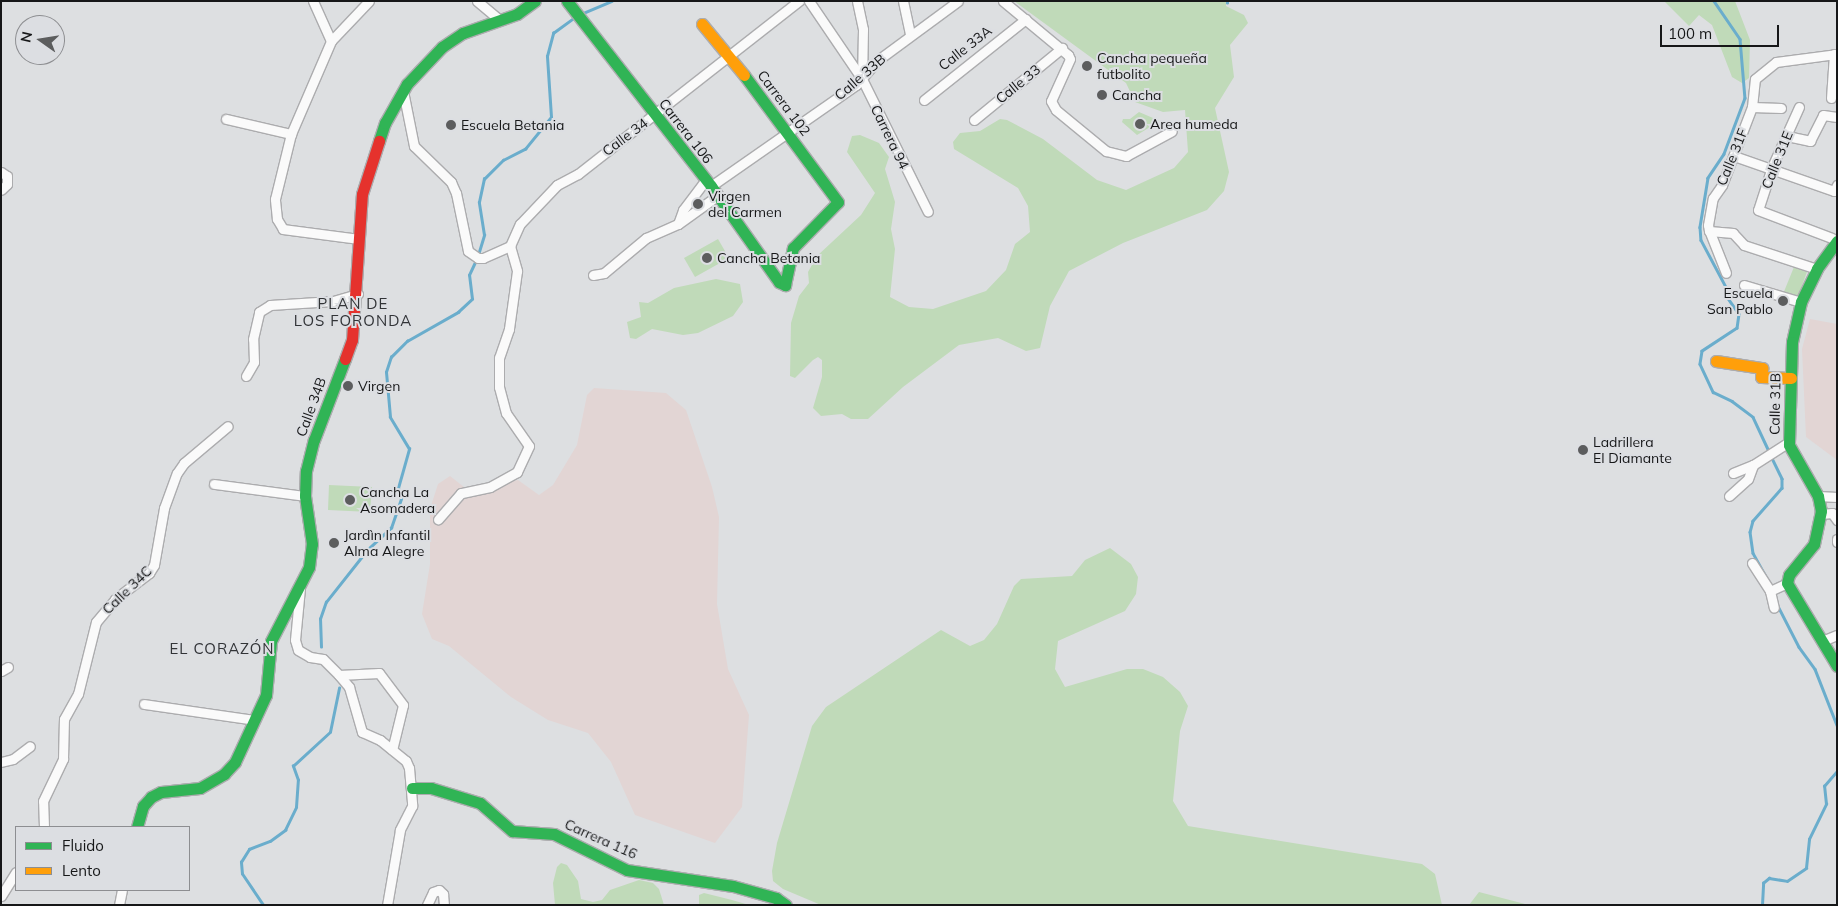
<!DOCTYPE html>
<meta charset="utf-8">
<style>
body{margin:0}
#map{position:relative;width:1838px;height:906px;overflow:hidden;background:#dddfe1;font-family:Mulish,sans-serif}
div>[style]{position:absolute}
.industrial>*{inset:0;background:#e2d5d4}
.green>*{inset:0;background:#c0dab9}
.stream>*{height:2.5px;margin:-1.25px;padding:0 1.25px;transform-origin:1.25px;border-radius:1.25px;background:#6aadcc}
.roads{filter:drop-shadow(1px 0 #acacae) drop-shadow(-1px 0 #acacae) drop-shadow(0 1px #acacae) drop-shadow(0 -1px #acacae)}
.street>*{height:9px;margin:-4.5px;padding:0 4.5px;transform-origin:4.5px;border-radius:4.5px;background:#fafafa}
.fast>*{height:11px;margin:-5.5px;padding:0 5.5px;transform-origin:5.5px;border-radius:5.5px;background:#30b455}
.slow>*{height:11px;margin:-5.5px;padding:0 5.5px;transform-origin:5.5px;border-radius:5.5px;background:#ff9f0a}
.jam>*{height:11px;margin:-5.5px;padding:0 5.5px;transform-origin:5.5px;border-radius:5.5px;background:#e5322d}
.dots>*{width:14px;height:14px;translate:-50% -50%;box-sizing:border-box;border:2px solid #dcdee2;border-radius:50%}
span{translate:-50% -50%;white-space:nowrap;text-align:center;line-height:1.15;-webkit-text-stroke:4px #dcdee2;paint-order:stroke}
.street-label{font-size:14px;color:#161718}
.poi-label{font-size:14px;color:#161718}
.left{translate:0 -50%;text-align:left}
.right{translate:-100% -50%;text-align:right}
.neighbourhood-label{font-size:15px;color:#323437;letter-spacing:1px}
.frame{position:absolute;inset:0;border:2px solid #161718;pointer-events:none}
.legend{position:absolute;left:15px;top:826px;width:175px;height:65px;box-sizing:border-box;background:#dcdee2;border:1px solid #8d8e91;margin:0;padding:6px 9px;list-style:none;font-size:15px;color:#161718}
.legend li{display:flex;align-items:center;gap:10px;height:25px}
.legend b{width:25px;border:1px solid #8d8e91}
.north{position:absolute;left:15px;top:15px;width:50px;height:50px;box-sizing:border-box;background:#dcdee2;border:1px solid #8d8e91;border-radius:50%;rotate:283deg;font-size:14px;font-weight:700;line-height:20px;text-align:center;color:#161718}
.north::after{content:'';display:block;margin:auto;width:18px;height:22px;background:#5c5d5e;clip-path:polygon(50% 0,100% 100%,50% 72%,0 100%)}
.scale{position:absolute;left:1660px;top:25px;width:119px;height:22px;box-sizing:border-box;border:2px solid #161718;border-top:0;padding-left:6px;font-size:15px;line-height:18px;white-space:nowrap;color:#161718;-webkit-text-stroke:4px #dcdee2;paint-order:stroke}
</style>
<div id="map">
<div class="industrial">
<i style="clip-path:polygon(1810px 319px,1837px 324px,1837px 460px,1806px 437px,1802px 349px)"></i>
<i style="clip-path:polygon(594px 388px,666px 393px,686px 410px,712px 487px,719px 517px,717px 604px,728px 669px,749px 715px,742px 807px,715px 843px,635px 815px,611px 762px,588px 733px,548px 720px,511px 697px,449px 646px,432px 639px,422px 614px,430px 564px,430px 509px,438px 484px,450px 476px,469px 491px,518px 480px,539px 495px,553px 485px,577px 445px,587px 395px)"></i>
</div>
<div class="green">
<i style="clip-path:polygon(1014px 1px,1226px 1px,1226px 6px,1244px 15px,1248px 23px,1230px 45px,1234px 77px,1215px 108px,1229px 172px,1224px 191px,1207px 210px,1123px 243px,1069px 271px,1050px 306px,1040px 348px,1026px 351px,998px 338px,959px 345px,903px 387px,868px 419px,851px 419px,842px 414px,821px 416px,813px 408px,822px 377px,822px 360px,818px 357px,813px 360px,795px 378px,790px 376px,791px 323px,799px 296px,809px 283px,808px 272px,817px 256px,861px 215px,875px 193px,847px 152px,852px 136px,860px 135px,879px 143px,889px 157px,885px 169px,895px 202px,891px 229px,895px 249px,890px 297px,909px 307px,933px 309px,986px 291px,1006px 270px,1015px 244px,1030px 232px,1028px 206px,1018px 188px,954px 149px,953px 142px,960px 133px,980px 131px,1000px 119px,1007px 120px,1043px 139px,1097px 180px,1126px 190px,1174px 168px,1188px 152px,1185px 110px,1163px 112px,1135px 102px,1126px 83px)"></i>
<i style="clip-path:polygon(1664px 1px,1735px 1px,1750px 40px,1749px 78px,1742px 83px,1732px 77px,1712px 25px,1699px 15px,1689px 26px)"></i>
<i style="clip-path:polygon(1139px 112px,1160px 121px,1137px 135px,1122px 122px,1123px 119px,1130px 119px)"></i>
<i style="clip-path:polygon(718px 239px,729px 258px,695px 277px,684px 258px)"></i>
<i style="clip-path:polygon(1794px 267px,1807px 272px,1797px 299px,1783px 294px)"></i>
<i style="clip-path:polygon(716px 279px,740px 284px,743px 302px,733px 316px,698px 333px,683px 335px,652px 329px,636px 339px,630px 338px,627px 322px,641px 317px,639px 302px,648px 303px,674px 288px)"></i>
<i style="clip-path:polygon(329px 485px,372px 487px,370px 512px,328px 510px)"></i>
<i style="clip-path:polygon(1110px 548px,1131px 564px,1138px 577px,1136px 594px,1125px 611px,1058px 641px,1055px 669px,1065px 687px,1127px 669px,1143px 669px,1163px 677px,1180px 692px,1188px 706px,1180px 731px,1173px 801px,1188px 826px,1422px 864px,1435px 874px,1442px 905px,821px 905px,783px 889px,773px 881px,772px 871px,777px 843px,812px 726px,826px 707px,941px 630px,970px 646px,984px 640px,997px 624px,1014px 586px,1021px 579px,1072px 576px,1085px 560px)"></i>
<i style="clip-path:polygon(561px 863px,567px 865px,578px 881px,581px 899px,593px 902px,602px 900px,610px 890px,639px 880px,653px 883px,659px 889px,664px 905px,555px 905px,553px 883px,557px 867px)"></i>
<i style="clip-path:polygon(1479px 892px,1529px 905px,1469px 905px)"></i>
<i style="clip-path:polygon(704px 893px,732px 900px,749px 905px,699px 905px,699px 895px)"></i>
</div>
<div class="stream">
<i style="left:1714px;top:1px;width:46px;rotate:55.6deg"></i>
<i style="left:1740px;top:39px;width:59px;rotate:85.2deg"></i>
<i style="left:1745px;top:98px;width:60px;rotate:110.6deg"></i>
<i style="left:1724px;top:154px;width:29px;rotate:124deg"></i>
<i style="left:1708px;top:178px;width:50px;rotate:99.3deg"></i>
<i style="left:1700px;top:227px;width:13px;rotate:86deg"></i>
<i style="left:1701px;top:240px;width:55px;rotate:62deg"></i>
<i style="left:1727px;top:289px;width:5px;rotate:112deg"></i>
<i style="left:1725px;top:294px;width:24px;rotate:55deg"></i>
<i style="left:1739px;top:314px;width:14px;rotate:98deg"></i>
<i style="left:1737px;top:328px;width:42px;rotate:146.7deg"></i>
<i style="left:1702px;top:351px;width:13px;rotate:99deg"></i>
<i style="left:1700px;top:364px;width:31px;rotate:65deg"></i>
<i style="left:1713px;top:392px;width:21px;rotate:25deg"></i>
<i style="left:1732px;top:401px;width:26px;rotate:37deg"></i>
<i style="left:1753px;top:417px;width:38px;rotate:65deg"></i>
<i style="left:1227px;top:3px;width:2px;rotate:-90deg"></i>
<i style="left:581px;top:14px;width:33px;rotate:-23deg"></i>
<i style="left:478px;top:255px;width:21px;rotate:-73deg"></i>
<i style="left:484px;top:235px;width:33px;rotate:-99deg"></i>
<i style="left:479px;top:202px;width:24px;rotate:-78deg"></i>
<i style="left:484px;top:179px;width:27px;rotate:-45deg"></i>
<i style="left:503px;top:160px;width:25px;rotate:-27deg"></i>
<i style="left:525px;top:149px;width:41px;rotate:-50.9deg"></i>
<i style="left:551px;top:117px;width:61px;rotate:-93.8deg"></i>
<i style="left:547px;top:56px;width:24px;rotate:-75deg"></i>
<i style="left:553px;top:33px;width:26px;rotate:-36deg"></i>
<i style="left:1771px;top:456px;width:25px;rotate:64deg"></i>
<i style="left:1782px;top:479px;width:9px;rotate:90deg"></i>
<i style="left:1782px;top:488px;width:44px;rotate:131.3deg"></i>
<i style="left:1753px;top:521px;width:11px;rotate:105deg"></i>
<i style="left:1750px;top:532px;width:21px;rotate:82deg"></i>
<i style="left:1753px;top:553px;width:39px;rotate:61deg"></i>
<i style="left:1777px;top:604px;width:48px;rotate:62.9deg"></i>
<i style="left:1799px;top:647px;width:27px;rotate:54deg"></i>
<i style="left:1815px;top:669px;width:60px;rotate:68.6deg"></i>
<i style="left:321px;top:647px;width:28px;rotate:-92deg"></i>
<i style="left:320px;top:619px;width:18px;rotate:-71deg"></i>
<i style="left:326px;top:602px;width:66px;rotate:-51.7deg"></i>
<i style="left:367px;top:550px;width:33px;rotate:-43deg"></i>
<i style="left:391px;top:528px;width:31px;rotate:-71deg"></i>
<i style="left:401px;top:499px;width:11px;rotate:-105deg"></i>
<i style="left:398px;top:488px;width:41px;rotate:-74.2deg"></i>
<i style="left:409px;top:449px;width:37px;rotate:-121deg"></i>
<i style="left:390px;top:417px;width:45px;rotate:-95.1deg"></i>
<i style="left:386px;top:372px;width:16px;rotate:-72deg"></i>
<i style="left:391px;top:357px;width:23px;rotate:-45deg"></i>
<i style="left:407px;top:341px;width:59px;rotate:-29.6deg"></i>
<i style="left:458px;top:312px;width:19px;rotate:-43deg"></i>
<i style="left:472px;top:299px;width:24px;rotate:-97deg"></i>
<i style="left:469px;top:275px;width:17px;rotate:-65deg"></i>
<i style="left:263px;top:905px;width:37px;rotate:-124deg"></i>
<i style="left:242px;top:874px;width:12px;rotate:-95deg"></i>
<i style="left:241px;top:862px;width:15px;rotate:-58deg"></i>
<i style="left:249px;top:849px;width:22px;rotate:-21deg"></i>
<i style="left:270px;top:841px;width:19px;rotate:-36deg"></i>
<i style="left:285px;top:830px;width:25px;rotate:-64deg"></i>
<i style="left:296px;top:807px;width:27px;rotate:-86deg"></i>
<i style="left:298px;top:780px;width:15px;rotate:-110deg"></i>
<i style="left:293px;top:766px;width:50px;rotate:-42.6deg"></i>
<i style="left:330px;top:732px;width:45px;rotate:-78.4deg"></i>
<i style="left:1762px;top:905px;width:22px;rotate:-87deg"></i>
<i style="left:1763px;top:883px;width:8px;rotate:-40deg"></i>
<i style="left:1769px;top:878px;width:18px;rotate:9deg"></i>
<i style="left:1787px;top:881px;width:23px;rotate:-34deg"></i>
<i style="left:1806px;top:868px;width:29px;rotate:-84deg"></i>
<i style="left:1809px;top:839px;width:39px;rotate:-64deg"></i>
<i style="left:1826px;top:804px;width:18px;rotate:-96deg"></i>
<i style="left:1824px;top:786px;width:20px;rotate:-49deg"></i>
</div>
<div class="roads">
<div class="street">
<i style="left:313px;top:1px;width:44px;rotate:65.8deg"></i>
<i style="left:477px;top:1px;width:30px;rotate:40deg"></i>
<i style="left:809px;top:1px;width:94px;rotate:55.8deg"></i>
<i style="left:857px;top:1px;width:29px;rotate:78deg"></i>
<i style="left:863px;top:29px;width:50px;rotate:91.1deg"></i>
<i style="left:862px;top:79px;width:148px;rotate:63.6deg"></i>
<i style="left:903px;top:1px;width:35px;rotate:78deg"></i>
<i style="left:1003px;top:1px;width:85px;rotate:39.7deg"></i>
<i style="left:1068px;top:55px;width:4px;rotate:63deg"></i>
<i style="left:1070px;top:59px;width:46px;rotate:114.3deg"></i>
<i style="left:1051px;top:101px;width:10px;rotate:61deg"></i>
<i style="left:1056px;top:110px;width:65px;rotate:39.4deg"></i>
<i style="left:1106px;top:151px;width:21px;rotate:14deg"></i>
<i style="left:1126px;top:156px;width:52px;rotate:-28.5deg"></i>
<i style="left:403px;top:91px;width:56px;rotate:78.7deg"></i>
<i style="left:414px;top:146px;width:52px;rotate:44.2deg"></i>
<i style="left:451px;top:182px;width:12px;rotate:66deg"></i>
<i style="left:456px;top:193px;width:59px;rotate:78.3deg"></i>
<i style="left:468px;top:251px;width:12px;rotate:35deg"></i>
<i style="left:478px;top:258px;width:5px"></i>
<i style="left:483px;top:258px;width:30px;rotate:-24deg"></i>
<i style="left:510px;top:246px;width:26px;rotate:74deg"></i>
<i style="left:517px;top:271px;width:59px;rotate:97.9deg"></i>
<i style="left:509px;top:329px;width:31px;rotate:109deg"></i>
<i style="left:499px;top:358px;width:29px;rotate:90deg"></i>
<i style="left:499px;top:387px;width:27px;rotate:75deg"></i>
<i style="left:506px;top:413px;width:40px;rotate:55.1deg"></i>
<i style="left:529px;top:446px;width:29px;rotate:115deg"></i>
<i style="left:517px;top:472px;width:31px;rotate:151deg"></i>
<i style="left:490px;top:487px;width:30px;rotate:168deg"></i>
<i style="left:461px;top:493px;width:35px;rotate:131deg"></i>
<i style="left:1831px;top:98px;width:44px;rotate:-86.1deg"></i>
<i style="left:924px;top:100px;width:130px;rotate:-38.5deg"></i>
<i style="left:1752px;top:107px;width:29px;rotate:2deg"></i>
<i style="left:1799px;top:107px;width:66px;rotate:114.2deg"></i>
<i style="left:1772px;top:167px;width:45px;rotate:108deg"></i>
<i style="left:1758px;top:210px;width:79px;rotate:20.7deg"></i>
<i style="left:226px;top:119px;width:67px;rotate:13deg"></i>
<i style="left:974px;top:120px;width:114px;rotate:-39.3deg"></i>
<i style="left:1787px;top:136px;width:24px;rotate:12deg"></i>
<i style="left:1810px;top:141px;width:29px;rotate:-63deg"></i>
<i style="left:1823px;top:115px;width:14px;rotate:8deg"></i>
<i style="left:1734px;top:156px;width:106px;rotate:19.3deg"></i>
<i style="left:1834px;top:191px;width:7px;rotate:-63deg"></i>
<i style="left:1px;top:172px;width:7px;rotate:34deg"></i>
<i style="left:7px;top:176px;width:8px;rotate:90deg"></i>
<i style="left:7px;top:184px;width:8px;rotate:135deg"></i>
<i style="left:711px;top:186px;width:177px;rotate:-34.9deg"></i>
<i style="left:856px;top:85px;width:33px;rotate:-49deg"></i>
<i style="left:878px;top:60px;width:99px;rotate:-36.4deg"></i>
<i style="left:678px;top:224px;width:48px;rotate:-35.7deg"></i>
<i style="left:1709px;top:230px;width:46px;rotate:68.4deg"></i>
<i style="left:359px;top:239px;width:77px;rotate:-172.5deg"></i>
<i style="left:283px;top:229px;width:12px;rotate:-121deg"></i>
<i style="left:277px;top:219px;width:20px;rotate:-96deg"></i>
<i style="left:275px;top:199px;width:67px;rotate:-76.2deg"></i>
<i style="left:291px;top:134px;width:101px;rotate:-66.7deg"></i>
<i style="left:331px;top:41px;width:55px;rotate:-46.5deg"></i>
<i style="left:510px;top:246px;width:24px;rotate:-66deg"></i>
<i style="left:520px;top:224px;width:54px;rotate:-46.5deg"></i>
<i style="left:557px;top:185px;width:24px;rotate:-28deg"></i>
<i style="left:578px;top:174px;width:281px;rotate:-38.1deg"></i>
<i style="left:1817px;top:269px;width:77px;rotate:-161.8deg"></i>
<i style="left:1744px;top:245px;width:16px;rotate:-133deg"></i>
<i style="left:1733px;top:233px;width:24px;rotate:-175deg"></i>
<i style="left:1709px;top:231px;width:6px;rotate:-99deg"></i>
<i style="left:1708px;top:225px;width:27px;rotate:-80deg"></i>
<i style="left:1713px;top:198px;width:16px;rotate:-55deg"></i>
<i style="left:1722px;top:185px;width:84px;rotate:-69deg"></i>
<i style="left:1752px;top:107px;width:28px;rotate:-84deg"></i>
<i style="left:1755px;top:79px;width:27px;rotate:-39deg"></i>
<i style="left:1776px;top:62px;width:62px;rotate:-7.5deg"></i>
<i style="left:593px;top:275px;width:11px;rotate:-10deg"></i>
<i style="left:604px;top:273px;width:55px;rotate:-39.8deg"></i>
<i style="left:646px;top:238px;width:35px;rotate:-24deg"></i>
<i style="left:678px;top:224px;width:15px;rotate:-70deg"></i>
<i style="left:683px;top:210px;width:38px;rotate:-53deg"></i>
<i style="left:1744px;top:285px;width:59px;rotate:16.6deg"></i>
<i style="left:246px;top:376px;width:16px;rotate:-60deg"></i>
<i style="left:254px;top:362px;width:23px;rotate:-92deg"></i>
<i style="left:253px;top:339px;width:28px;rotate:-77deg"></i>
<i style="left:259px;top:312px;width:13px;rotate:-32deg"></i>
<i style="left:270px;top:305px;width:63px;rotate:-3.6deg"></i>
<i style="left:333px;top:301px;width:26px;rotate:-16deg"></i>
<i style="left:1733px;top:473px;width:22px;rotate:-22deg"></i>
<i style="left:214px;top:484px;width:92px;rotate:7.5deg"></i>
<i style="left:1729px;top:496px;width:25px;rotate:-42deg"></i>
<i style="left:1748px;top:479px;width:15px;rotate:-70deg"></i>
<i style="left:1753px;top:465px;width:43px;rotate:-32.6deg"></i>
<i style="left:1818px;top:496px;width:19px;rotate:3deg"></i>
<i style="left:1821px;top:514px;width:11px;rotate:-5deg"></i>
<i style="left:1832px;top:513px;width:9px;rotate:54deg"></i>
<i style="left:1837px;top:539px;width:3px;rotate:90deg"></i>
<i style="left:1752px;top:563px;width:33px;rotate:57deg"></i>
<i style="left:1770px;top:591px;width:17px;rotate:77deg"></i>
<i style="left:300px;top:588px;width:52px;rotate:95.5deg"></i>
<i style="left:295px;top:640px;width:10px;rotate:73deg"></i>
<i style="left:298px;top:650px;width:14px;rotate:30deg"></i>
<i style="left:310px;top:657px;width:13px;rotate:9deg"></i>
<i style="left:323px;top:659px;width:23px;rotate:45deg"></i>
<i style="left:339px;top:675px;width:16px;rotate:50deg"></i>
<i style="left:349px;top:687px;width:47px;rotate:73.9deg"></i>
<i style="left:362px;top:732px;width:20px;rotate:24deg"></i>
<i style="left:380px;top:740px;width:33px;rotate:39deg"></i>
<i style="left:406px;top:761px;width:8px;rotate:67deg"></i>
<i style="left:409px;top:768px;width:38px;rotate:85deg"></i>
<i style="left:412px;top:806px;width:27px;rotate:117deg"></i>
<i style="left:400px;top:830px;width:76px;rotate:99.8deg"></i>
<i style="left:1770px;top:591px;width:19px;rotate:-25deg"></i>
<i style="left:1822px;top:641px;width:16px;rotate:-22deg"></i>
<i style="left:1px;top:671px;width:8px;rotate:-30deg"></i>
<i style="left:339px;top:675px;width:40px;rotate:-2.9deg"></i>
<i style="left:379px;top:673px;width:40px;rotate:53deg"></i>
<i style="left:403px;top:705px;width:46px;rotate:103.7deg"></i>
<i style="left:144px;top:704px;width:112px;rotate:8.2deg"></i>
<i style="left:1px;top:762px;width:12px;rotate:-14deg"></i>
<i style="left:13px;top:759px;width:21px;rotate:-37deg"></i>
<i style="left:44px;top:827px;width:26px;rotate:-92deg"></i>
<i style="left:43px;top:801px;width:47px;rotate:-64.5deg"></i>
<i style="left:63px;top:759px;width:40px;rotate:-88.6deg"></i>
<i style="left:64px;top:719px;width:29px;rotate:-61deg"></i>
<i style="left:78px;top:694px;width:74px;rotate:-76deg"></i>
<i style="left:96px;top:622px;width:30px;rotate:-50deg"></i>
<i style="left:115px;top:599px;width:43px;rotate:-37.4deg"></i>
<i style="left:149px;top:573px;width:9px;rotate:-58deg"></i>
<i style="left:154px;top:565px;width:58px;rotate:-80deg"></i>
<i style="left:164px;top:508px;width:37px;rotate:-70deg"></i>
<i style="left:177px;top:473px;width:12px;rotate:-55deg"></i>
<i style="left:184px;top:463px;width:57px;rotate:-40.1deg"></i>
<i style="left:1px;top:896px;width:28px;rotate:-58deg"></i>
<i style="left:119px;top:905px;width:15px;rotate:-79deg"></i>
<i style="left:427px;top:905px;width:14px;rotate:-65deg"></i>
<i style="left:433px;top:892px;width:6px;rotate:-18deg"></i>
<i style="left:439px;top:890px;width:6px;rotate:45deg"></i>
<i style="left:443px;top:894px;width:11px;rotate:85deg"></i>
</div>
<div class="fast">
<i style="left:567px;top:1px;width:234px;rotate:52.1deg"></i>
<i style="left:711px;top:186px;width:118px;rotate:54.7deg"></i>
<i style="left:779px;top:282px;width:7px;rotate:27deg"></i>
<i style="left:785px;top:285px;width:38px;rotate:-78deg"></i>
<i style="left:793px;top:248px;width:64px;rotate:-45.6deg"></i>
<i style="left:838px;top:202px;width:158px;rotate:-126.5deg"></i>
<i style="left:379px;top:141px;width:19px;rotate:-72deg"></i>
<i style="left:385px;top:123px;width:45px;rotate:-60.6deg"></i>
<i style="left:407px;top:84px;width:51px;rotate:-46.6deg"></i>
<i style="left:442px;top:47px;width:25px;rotate:-34deg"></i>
<i style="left:463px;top:33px;width:57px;rotate:-19.4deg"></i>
<i style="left:517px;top:14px;width:22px;rotate:-36deg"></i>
<i style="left:1837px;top:241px;width:34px;rotate:126deg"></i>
<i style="left:1817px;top:269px;width:37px;rotate:116deg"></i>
<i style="left:1801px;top:302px;width:41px;rotate:102.7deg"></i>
<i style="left:1792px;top:342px;width:103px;rotate:91.7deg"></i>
<i style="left:1789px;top:445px;width:59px;rotate:60.4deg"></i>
<i style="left:1818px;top:496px;width:15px;rotate:79deg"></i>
<i style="left:1821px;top:511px;width:34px;rotate:102deg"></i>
<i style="left:1814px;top:544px;width:40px;rotate:129deg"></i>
<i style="left:1789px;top:575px;width:8px;rotate:104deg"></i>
<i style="left:1787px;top:583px;width:97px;rotate:58.9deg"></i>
<i style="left:412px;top:788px;width:19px"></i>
<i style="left:431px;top:788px;width:51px;rotate:17deg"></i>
<i style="left:480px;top:803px;width:43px;rotate:41.2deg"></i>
<i style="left:512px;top:831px;width:42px;rotate:4.1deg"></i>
<i style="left:554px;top:834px;width:81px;rotate:26.3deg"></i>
<i style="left:627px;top:870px;width:107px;rotate:8.6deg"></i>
<i style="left:733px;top:886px;width:45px;rotate:15.6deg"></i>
<i style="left:776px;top:898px;width:12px;rotate:35deg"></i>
<i style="left:137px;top:827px;width:22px;rotate:-74deg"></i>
<i style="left:143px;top:806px;width:12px;rotate:-48deg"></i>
<i style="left:151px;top:797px;width:11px;rotate:-27deg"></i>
<i style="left:161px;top:792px;width:39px;rotate:-6deg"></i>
<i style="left:200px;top:788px;width:28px;rotate:-30deg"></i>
<i style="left:224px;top:774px;width:16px;rotate:-47deg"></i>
<i style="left:235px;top:762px;width:74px;rotate:-65.2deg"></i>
<i style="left:266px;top:695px;width:54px;rotate:-84.7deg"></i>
<i style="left:271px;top:641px;width:83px;rotate:-62.8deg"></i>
<i style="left:309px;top:567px;width:23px;rotate:-83deg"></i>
<i style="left:312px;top:544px;width:49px;rotate:-98.3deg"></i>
<i style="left:305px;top:496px;width:25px;rotate:-88deg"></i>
<i style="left:306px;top:471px;width:32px;rotate:-76deg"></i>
<i style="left:314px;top:440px;width:87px;rotate:-69.1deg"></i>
</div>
<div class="slow">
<i style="left:702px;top:24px;width:66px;rotate:50.5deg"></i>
<i style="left:1716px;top:361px;width:47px;rotate:8.7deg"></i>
<i style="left:1762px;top:368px;width:9px;rotate:96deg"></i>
<i style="left:1761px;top:377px;width:30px;rotate:2deg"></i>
</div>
<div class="jam">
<i style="left:345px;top:359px;width:20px;rotate:-70deg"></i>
<i style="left:352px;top:340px;width:146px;rotate:-86.1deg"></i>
<i style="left:362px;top:194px;width:56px;rotate:-72.2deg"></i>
</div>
</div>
<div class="dots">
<i style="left:1087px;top:66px;background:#5c5d5e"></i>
<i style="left:1102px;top:95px;background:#5c5d5e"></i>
<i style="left:1140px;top:124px;background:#5c5d5e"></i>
<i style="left:451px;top:125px;background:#5c5d5e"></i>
<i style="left:698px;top:204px;background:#5c5d5e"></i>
<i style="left:707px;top:258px;background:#5c5d5e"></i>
<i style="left:1783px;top:301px;background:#5c5d5e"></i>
<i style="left:348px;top:386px;background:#5c5d5e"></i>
<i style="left:1583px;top:450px;background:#5c5d5e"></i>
<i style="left:350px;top:500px;background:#5c5d5e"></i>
<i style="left:334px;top:543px;background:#5c5d5e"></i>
</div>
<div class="street-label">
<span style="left:965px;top:48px;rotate:-38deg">Calle 33A</span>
<span style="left:860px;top:77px;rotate:-41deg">Calle 33B</span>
<span style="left:1018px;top:84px;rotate:-39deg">Calle 33</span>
<span style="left:784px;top:103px;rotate:53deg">Carrera 102</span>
<span style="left:686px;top:131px;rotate:52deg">Carrera 106</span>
<span style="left:625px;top:137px;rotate:-37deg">Calle 34</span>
<span style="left:890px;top:137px;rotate:64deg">Carrera 94</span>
<span style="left:1732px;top:157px;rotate:-68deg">Calle 31F</span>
<span style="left:1777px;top:160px;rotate:-68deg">Calle 31E</span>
<span style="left:1775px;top:404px;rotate:-89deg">Calle 31B</span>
<span style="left:311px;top:407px;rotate:-70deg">Calle 34B</span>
<span style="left:127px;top:590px;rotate:-44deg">Calle 34C</span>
<span style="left:601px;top:839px;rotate:24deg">Carrera 116</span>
</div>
<div class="poi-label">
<span class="left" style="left:1097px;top:66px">Cancha pequeña<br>futbolito</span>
<span class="left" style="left:1112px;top:95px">Cancha</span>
<span class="left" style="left:1150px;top:124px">Area humeda</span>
<span class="left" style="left:461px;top:125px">Escuela Betania</span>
<span class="left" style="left:708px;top:204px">Virgen<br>del Carmen</span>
<span class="left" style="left:717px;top:258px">Cancha Betania</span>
<span class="right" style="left:1773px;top:301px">Escuela<br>San Pablo</span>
<span class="left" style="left:358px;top:386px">Virgen</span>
<span class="left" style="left:1593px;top:450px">Ladrillera<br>El Diamante</span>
<span class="left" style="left:360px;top:500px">Cancha La<br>Asomadera</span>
<span class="left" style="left:344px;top:543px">Jardìn Infantil<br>Alma Alegre</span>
</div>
<div class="neighbourhood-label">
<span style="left:353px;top:312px">PLAN DE<br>LOS FORONDA</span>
<span style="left:222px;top:649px">EL CORAZÓN</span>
</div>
<div class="frame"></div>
<ul class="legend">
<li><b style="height:6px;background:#30b455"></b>Fluido</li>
<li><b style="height:6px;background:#ff9f0a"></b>Lento</li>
</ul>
<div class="north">N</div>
<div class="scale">100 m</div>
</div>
